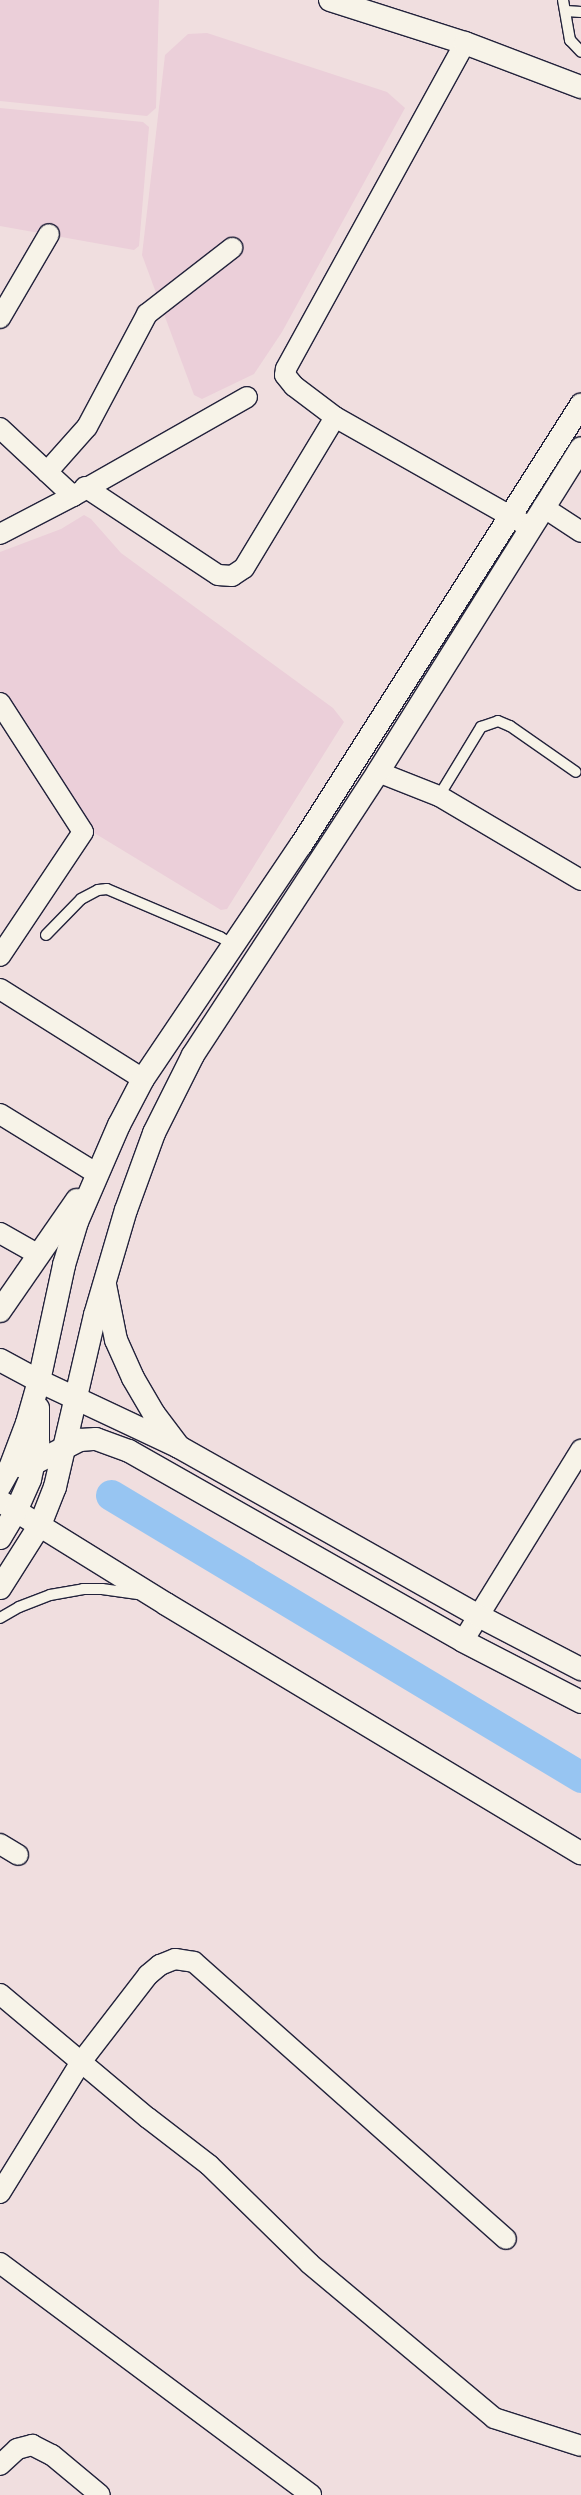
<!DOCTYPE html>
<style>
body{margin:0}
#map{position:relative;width:581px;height:2495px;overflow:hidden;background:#f0dedf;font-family:"Patrick Hand",sans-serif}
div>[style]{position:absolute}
.built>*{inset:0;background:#ebcfd9}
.river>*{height:31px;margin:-15.5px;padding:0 15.5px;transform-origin:15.5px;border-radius:15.5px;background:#97c5f2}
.roads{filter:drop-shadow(1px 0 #22223b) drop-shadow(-1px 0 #22223b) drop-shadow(0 1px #22223b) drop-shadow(0 -1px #22223b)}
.service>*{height:10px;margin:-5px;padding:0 5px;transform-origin:5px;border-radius:5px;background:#f7f3e8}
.minor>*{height:20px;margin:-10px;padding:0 10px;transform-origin:10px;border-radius:10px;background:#f7f3e8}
.tertiary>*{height:22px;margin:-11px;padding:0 11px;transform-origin:11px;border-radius:11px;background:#f7f3e8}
.primary>*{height:22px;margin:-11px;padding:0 11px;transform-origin:11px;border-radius:11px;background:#f7f3e8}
span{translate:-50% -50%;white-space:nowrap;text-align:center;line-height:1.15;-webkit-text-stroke:3.5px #f7f3e8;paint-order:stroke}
</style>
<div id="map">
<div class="built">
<i style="clip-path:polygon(0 0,159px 0,156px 108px,147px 116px,0 101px)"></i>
<i style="clip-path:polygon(207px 33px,387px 92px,405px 108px,282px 332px,254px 374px,202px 399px,194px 395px,142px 255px,165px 55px,188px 34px)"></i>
<i style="clip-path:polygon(0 108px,143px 122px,149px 127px,139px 246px,134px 250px,0 226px)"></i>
<i style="clip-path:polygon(84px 515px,91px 519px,121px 553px,333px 708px,344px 722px,227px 909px,221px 910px,91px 831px,0 691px,0 552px,61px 529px)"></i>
</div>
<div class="river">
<i style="left:111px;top:1495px;width:548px;rotate:30.96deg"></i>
</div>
<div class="roads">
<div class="service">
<i style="left:563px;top:0;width:41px;rotate:80.1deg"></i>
<i style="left:570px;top:40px;width:16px;rotate:47deg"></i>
<i style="left:566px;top:11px;width:15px;rotate:4deg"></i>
<i style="left:439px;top:796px;width:81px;rotate:-58.7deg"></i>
<i style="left:481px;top:727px;width:18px;rotate:-19deg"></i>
<i style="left:498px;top:721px;width:13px;rotate:23deg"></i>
<i style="left:510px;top:726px;width:80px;rotate:34.9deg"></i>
<i style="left:46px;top:935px;width:50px;rotate:-45.8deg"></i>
<i style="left:81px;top:899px;width:19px;rotate:-28deg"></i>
<i style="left:98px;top:890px;width:9px;rotate:-6deg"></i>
<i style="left:107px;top:889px;width:123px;rotate:23deg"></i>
<i style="left:220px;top:937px;width:16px;rotate:30deg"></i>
<i style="left:0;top:1618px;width:22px;rotate:-30deg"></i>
<i style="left:19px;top:1607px;width:33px;rotate:-21deg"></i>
<i style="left:50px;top:1595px;width:34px;rotate:-10deg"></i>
<i style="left:83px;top:1589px;width:19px"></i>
<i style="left:102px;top:1589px;width:36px;rotate:8deg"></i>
</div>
<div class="minor">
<i style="left:465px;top:43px;width:372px;rotate:118.8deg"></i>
<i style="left:286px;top:369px;width:6px;rotate:99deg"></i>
<i style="left:285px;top:375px;width:14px;rotate:51deg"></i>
<i style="left:294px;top:386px;width:51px;rotate:37.1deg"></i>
<i style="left:335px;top:417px;width:225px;rotate:29.5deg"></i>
<i style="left:0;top:318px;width:97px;rotate:-59.7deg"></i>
<i style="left:0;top:428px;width:100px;rotate:43deg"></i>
<i style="left:47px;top:472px;width:60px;rotate:-48.4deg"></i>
<i style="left:87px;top:427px;width:128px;rotate:-62deg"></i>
<i style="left:147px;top:314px;width:108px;rotate:-37.8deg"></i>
<i style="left:85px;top:487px;width:159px;rotate:33.5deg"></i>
<i style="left:218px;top:575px;width:14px;rotate:4deg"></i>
<i style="left:232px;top:576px;width:14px;rotate:-34deg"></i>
<i style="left:244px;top:568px;width:176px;rotate:-58.9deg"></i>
<i style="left:543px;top:507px;width:45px;rotate:33.3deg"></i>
<i style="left:0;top:534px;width:82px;rotate:-27.5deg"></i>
<i style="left:73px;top:496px;width:200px;rotate:-29.6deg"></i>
<i style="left:0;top:703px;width:153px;rotate:57.2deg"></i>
<i style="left:83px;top:832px;width:149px;rotate:123.8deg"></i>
<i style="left:378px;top:772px;width:66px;rotate:21.5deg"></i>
<i style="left:439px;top:796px;width:165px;rotate:30.6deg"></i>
<i style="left:0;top:989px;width:169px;rotate:32.2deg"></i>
<i style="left:0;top:1114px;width:113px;rotate:31.6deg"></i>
<i style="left:0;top:1233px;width:45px;rotate:29.4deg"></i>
<i style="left:463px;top:1641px;width:225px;rotate:-58.3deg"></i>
<i style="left:0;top:1844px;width:21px;rotate:31deg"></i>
<i style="left:0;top:1994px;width:193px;rotate:40deg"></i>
<i style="left:148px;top:2118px;width:77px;rotate:37.6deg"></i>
<i style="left:209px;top:2165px;width:141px;rotate:44.4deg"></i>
<i style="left:310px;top:2264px;width:240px;rotate:39.9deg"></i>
<i style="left:494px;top:2418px;width:91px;rotate:17.8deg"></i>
<i style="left:0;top:2193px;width:154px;rotate:-58.3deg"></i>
<i style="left:81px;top:2062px;width:110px;rotate:-52.4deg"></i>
<i style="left:148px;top:1975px;width:16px;rotate:-40deg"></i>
<i style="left:160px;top:1965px;width:16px;rotate:-22deg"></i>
<i style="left:175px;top:1959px;width:19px;rotate:9deg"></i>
<i style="left:194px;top:1962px;width:417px;rotate:41.6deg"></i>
<i style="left:0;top:2263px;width:388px;rotate:36.7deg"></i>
<i style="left:0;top:2465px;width:23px;rotate:-43deg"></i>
<i style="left:17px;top:2449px;width:16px;rotate:-15deg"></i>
<i style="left:32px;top:2445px;width:22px;rotate:27deg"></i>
<i style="left:52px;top:2455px;width:62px;rotate:39.8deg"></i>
</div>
<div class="tertiary">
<i style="left:330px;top:0;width:142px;rotate:17.7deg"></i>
<i style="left:465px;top:43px;width:124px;rotate:20.8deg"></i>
<i style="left:0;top:1360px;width:44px;rotate:28.3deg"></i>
<i style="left:39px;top:1381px;width:155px;rotate:25.2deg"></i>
<i style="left:179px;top:1447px;width:344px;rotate:29.4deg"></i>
<i style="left:479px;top:1616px;width:115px;rotate:27.5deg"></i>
<i style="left:19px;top:1466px;width:16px;rotate:-11deg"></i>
<i style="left:35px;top:1463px;width:51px;rotate:-27.1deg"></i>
<i style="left:80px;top:1440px;width:16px;rotate:-4deg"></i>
<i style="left:96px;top:1439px;width:35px;rotate:20deg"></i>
<i style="left:129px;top:1451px;width:384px;rotate:29.6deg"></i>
<i style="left:463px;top:1641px;width:133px;rotate:27.3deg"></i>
<i style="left:0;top:1501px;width:195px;rotate:31.8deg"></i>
<i style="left:166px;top:1604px;width:484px;rotate:31deg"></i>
</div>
<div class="primary">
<i style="left:105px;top:1285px;width:56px;rotate:78.7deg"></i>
<i style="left:116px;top:1340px;width:42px;rotate:65.9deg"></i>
<i style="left:133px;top:1378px;width:42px;rotate:59.7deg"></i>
<i style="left:154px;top:1414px;width:41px;rotate:52.9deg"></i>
<i style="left:0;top:1311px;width:135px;rotate:-55.3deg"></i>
<i style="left:0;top:1486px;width:21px;rotate:-61deg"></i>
<i style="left:10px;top:1468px;width:48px;rotate:-69.3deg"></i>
<i style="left:27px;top:1423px;width:44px;rotate:-74.1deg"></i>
<i style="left:39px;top:1381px;width:119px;rotate:-77.8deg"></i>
<i style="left:64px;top:1265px;width:45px;rotate:-73.2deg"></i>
<i style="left:77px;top:1222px;width:106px;rotate:-66.6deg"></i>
<i style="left:119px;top:1125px;width:52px;rotate:-62.4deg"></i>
<i style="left:143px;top:1079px;width:282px;rotate:-56deg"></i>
<i style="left:301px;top:845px;width:522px;rotate:-57.53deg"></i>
<i style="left:0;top:1538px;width:31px;rotate:-59deg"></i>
<i style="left:16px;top:1511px;width:35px;rotate:-66deg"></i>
<i style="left:30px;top:1479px;width:37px;rotate:-77deg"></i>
<i style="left:38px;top:1443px;width:35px;rotate:-90deg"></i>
<i style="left:0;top:1588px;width:75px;rotate:-57.6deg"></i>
<i style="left:40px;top:1525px;width:41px;rotate:-68.5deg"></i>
<i style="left:55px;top:1487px;width:177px;rotate:-76.9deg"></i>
<i style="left:95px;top:1315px;width:109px;rotate:-73.6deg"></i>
<i style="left:126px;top:1210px;width:82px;rotate:-70deg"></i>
<i style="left:154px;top:1133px;width:87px;rotate:-63.4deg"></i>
<i style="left:193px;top:1055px;width:338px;rotate:-56.8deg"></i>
<i style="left:378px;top:772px;width:382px;rotate:-57.9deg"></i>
</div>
</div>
</div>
